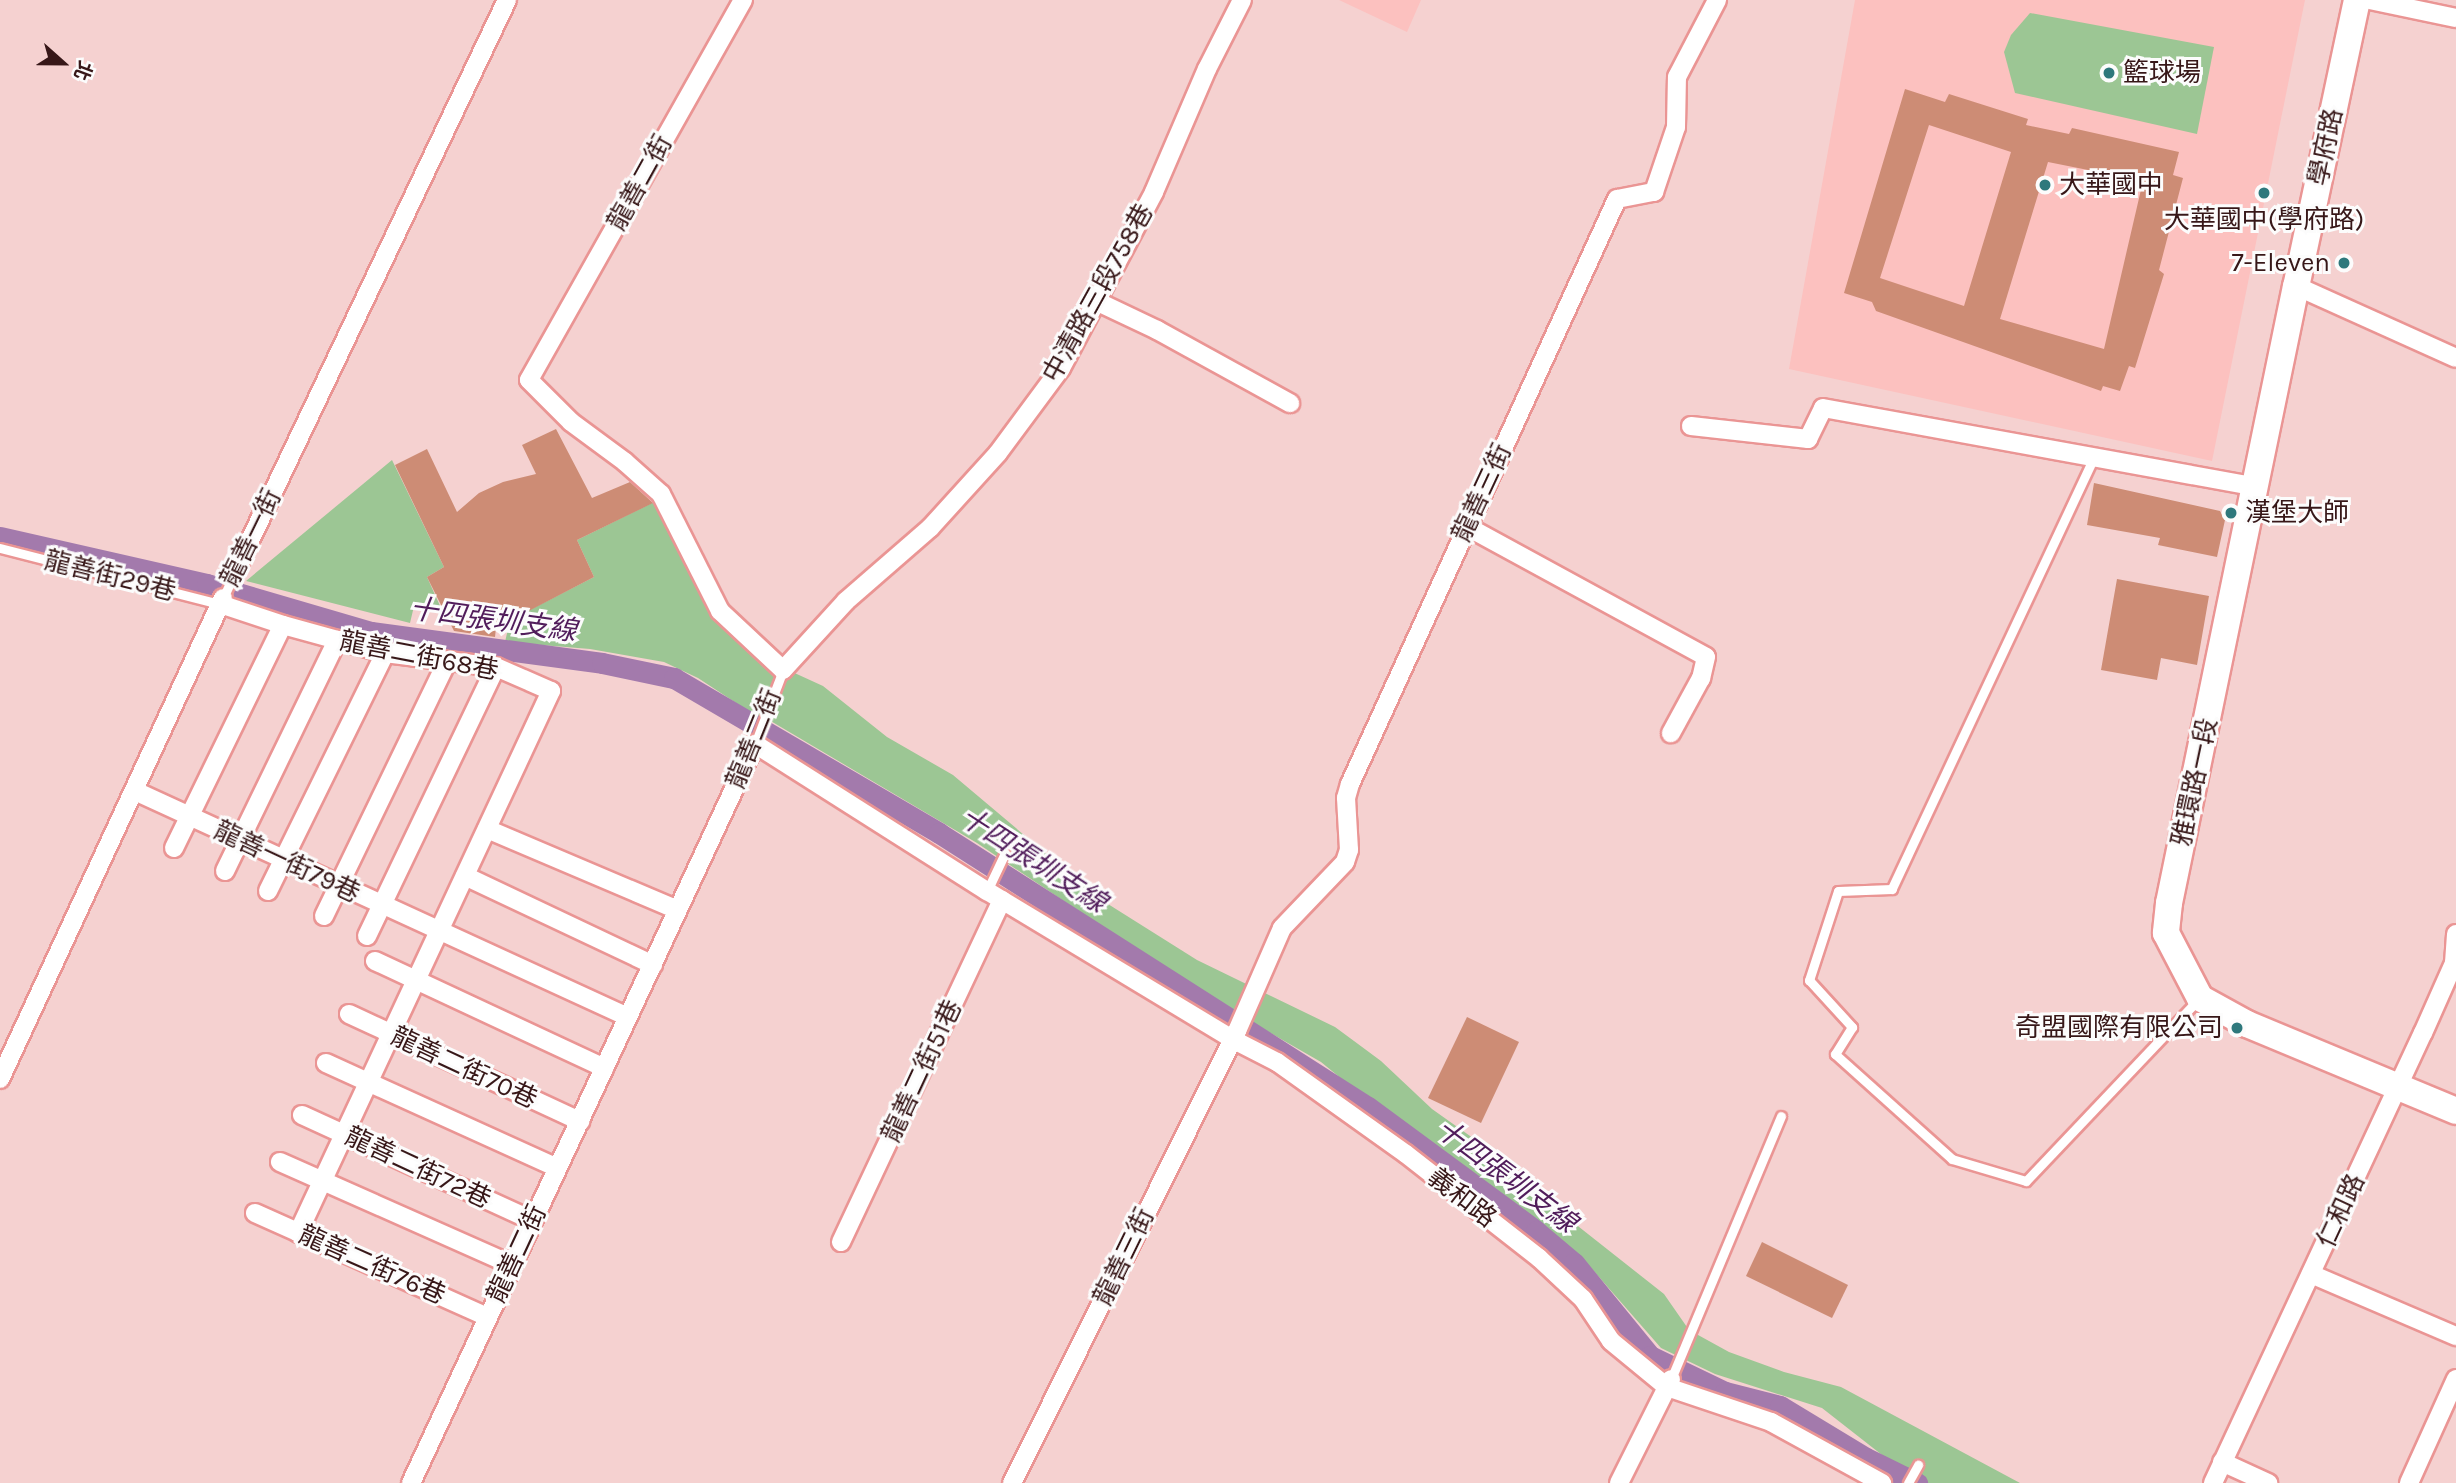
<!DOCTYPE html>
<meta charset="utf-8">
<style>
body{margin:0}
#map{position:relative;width:2456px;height:1483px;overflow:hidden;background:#f5d1d0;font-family:Karla,"Noto Sans TC",sans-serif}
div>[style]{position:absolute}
.built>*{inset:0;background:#fcc1bf}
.green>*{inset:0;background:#9cc694}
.canal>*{height:21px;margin:-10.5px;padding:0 10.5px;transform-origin:10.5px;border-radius:10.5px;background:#a37aac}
.building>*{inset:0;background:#cd8c75}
.roads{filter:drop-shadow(2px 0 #ea9594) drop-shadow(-2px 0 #ea9594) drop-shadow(0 2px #ea9594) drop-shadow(0 -2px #ea9594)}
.lane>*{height:9px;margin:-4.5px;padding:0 4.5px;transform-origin:4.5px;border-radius:4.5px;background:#fff}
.street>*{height:18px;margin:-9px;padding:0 9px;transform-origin:9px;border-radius:9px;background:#fff}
.secondary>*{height:26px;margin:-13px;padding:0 13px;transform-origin:13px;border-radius:13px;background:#fff}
.dots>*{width:19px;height:19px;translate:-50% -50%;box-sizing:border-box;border:4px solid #fcfcfc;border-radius:50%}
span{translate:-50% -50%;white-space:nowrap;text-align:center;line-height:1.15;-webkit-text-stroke:6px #fcfcfc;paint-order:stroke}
.poi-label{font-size:26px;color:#371718}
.left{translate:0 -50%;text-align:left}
.right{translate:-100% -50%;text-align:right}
.street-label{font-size:26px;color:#371718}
.water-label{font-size:28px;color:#511d5b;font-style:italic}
.north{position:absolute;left:28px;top:28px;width:70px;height:70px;-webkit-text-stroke:5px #fcfcfc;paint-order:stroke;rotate:111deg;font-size:19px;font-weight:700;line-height:28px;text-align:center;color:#371718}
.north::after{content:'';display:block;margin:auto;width:24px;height:32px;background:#371718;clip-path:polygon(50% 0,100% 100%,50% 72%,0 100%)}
</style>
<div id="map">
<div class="built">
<i style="clip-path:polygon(1339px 0,1421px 0,1407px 32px)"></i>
<i style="clip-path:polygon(1855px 0,2305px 0,2212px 461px,1789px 369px)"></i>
</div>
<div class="green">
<i style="clip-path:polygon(2030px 13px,2214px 47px,2197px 134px,2015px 93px,2004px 52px,2011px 35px)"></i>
<i style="clip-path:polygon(392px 460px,444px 567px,427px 577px,441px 608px,415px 602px,410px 623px,246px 581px)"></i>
<i style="clip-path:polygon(658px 497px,715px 614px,777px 672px,759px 718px,698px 678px,664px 662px,590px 649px,505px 642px,510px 620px,594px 577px,577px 540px,654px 502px)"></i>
<i style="clip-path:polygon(788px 670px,823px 686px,887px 737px,953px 775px,1100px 899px,1197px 960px,1335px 1027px,1354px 1041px,1381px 1061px,1432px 1109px,1487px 1148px,1508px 1171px,1664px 1294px,1689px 1330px,1729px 1352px,1784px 1372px,1841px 1387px,2020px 1483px,1905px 1483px,1887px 1472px,1891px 1462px,1822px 1408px,1715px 1374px,1661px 1348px,1592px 1269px,1562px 1240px,1365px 1098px,1321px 1062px,1204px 995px,977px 843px,769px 720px)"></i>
</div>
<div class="canal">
<i style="left:0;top:537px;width:212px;rotate:12.8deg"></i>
<i style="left:207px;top:584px;width:171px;rotate:16.3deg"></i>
<i style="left:371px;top:632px;width:233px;rotate:7.6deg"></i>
<i style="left:602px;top:663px;width:74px;rotate:11.8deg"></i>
<i style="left:674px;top:678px;width:307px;rotate:30.3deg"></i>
<i style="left:939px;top:833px;width:509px;rotate:32.57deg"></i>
<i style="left:1368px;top:1107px;width:209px;rotate:36.4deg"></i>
<i style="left:1536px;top:1231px;width:50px;rotate:40.1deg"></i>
<i style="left:1574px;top:1263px;width:120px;rotate:50.7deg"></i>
<i style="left:1650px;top:1356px;width:83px;rotate:25.6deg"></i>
<i style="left:1725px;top:1392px;width:57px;rotate:14.3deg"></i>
<i style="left:1780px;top:1406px;width:100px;rotate:31.2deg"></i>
<i style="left:1866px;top:1458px;width:57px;rotate:26.1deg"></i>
</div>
<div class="building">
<i style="clip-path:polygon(evenodd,1905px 89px,1945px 102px,1949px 94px,2028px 119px,2026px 125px,2069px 134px,2072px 128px,2179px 152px,2173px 175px,2183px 178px,2159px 270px,2164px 274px,2135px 368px,2129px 366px,2120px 391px,2103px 386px,2101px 391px,1876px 311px,1872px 302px,1844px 293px,1905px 89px,1929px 125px,2011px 152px,1964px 306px,1880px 278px,1929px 125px,1905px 89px,2048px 162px,2143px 181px,2104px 349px,2000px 319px,2048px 162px)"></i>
<i style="clip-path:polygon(556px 429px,592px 498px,630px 482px,653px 503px,577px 540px,594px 577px,496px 628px,495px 637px,454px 631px,427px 577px,444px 567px,395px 465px,427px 449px,457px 512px,479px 493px,503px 482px,536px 474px,522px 445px)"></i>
<i style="clip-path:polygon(2094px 483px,2220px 511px,2225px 520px,2217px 557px,2158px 545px,2160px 538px,2087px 525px)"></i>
<i style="clip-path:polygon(2117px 579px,2209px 596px,2197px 665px,2161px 658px,2157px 680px,2101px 670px)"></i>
<i style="clip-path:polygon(1467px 1017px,1519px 1042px,1481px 1123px,1428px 1098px)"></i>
<i style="clip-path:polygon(1762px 1242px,1848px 1285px,1832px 1318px,1746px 1276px)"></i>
</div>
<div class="roads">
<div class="lane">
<i style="left:2094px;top:457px;width:477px;rotate:115.1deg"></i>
<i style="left:1892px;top:889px;width:54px;rotate:177.9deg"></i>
<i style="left:1838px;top:891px;width:94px;rotate:108deg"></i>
<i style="left:1809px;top:980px;width:64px;rotate:47.5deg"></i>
<i style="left:1852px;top:1027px;width:32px;rotate:122deg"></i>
<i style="left:1835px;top:1054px;width:157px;rotate:41.9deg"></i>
<i style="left:1952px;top:1159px;width:77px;rotate:16.6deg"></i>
<i style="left:2026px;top:1181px;width:251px;rotate:-46.5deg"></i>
<i style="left:0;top:548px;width:227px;rotate:14.3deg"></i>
<i style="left:223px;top:598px;width:31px;rotate:-65deg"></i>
<i style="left:755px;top:744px;width:79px;rotate:-69.3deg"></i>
<i style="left:987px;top:891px;width:42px;rotate:-64.7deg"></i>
<i style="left:1671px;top:1379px;width:285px;rotate:-67.3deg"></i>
<i style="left:1908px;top:1483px;width:21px;rotate:-61deg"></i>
</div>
<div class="street">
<i style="left:743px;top:0;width:436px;rotate:119.4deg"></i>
<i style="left:529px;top:380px;width:59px;rotate:45deg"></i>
<i style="left:571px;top:422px;width:67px;rotate:36.5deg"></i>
<i style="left:625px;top:462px;width:48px;rotate:41.6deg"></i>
<i style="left:661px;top:494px;width:131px;rotate:63.2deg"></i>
<i style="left:720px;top:611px;width:86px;rotate:43.1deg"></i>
<i style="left:783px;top:670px;width:93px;rotate:-47.6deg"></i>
<i style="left:846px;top:601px;width:111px;rotate:-41deg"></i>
<i style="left:930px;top:528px;width:101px;rotate:-47.8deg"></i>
<i style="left:998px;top:453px;width:106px;rotate:-53.5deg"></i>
<i style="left:1061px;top:368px;width:199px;rotate:-62.1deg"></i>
<i style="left:1154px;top:192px;width:134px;rotate:-66.7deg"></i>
<i style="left:1207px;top:69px;width:77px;rotate:-63.1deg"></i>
<i style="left:2370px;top:0;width:88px;rotate:11.8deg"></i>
<i style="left:2296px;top:286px;width:175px;rotate:24.2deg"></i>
<i style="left:1096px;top:301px;width:68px;rotate:25.4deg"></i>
<i style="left:1157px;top:330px;width:152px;rotate:28.8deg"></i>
<i style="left:1691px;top:426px;width:118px;rotate:6.3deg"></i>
<i style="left:1808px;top:439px;width:34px;rotate:-64deg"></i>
<i style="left:1823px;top:408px;width:441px;rotate:10.3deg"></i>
<i style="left:1466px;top:526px;width:273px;rotate:28.6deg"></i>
<i style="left:1706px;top:657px;width:22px;rotate:103deg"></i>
<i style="left:1701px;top:678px;width:63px;rotate:118.6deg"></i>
<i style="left:236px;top:570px;width:631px;rotate:-64.57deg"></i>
<i style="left:220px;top:604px;width:66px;rotate:18.4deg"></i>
<i style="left:283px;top:625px;width:106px;rotate:15.4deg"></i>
<i style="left:385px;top:653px;width:112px;rotate:7.2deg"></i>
<i style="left:496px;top:667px;width:60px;rotate:23.6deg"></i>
<i style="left:551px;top:691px;width:598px;rotate:115.02deg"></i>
<i style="left:135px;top:791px;width:542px;rotate:24.63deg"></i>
<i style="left:487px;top:829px;width:207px;rotate:23deg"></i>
<i style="left:174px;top:848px;width:248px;rotate:-64deg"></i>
<i style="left:225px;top:871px;width:257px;rotate:-64.1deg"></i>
<i style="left:465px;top:876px;width:208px;rotate:25.3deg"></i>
<i style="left:268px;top:891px;width:265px;rotate:-63.8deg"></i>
<i style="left:324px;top:916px;width:283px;rotate:-64.2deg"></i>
<i style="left:367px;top:936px;width:298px;rotate:-64.4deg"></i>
<i style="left:375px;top:961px;width:253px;rotate:25deg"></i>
<i style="left:349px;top:1014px;width:255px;rotate:24.9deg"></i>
<i style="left:326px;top:1063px;width:254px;rotate:24.4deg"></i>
<i style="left:0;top:1079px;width:530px;rotate:-65.13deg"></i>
<i style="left:302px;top:1115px;width:254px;rotate:24.6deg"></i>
<i style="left:280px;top:1162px;width:254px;rotate:23.9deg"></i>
<i style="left:255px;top:1213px;width:255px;rotate:24.1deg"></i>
<i style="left:841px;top:1242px;width:378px;rotate:-64.8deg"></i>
<i style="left:2311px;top:1274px;width:158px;rotate:23.2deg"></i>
<i style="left:2222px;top:1462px;width:51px;rotate:24.5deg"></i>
<i style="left:411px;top:1483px;width:815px;rotate:-65.04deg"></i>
<i style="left:755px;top:744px;width:275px;rotate:32.4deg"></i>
<i style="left:987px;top:891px;width:286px;rotate:31.1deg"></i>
<i style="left:1232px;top:1039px;width:51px;rotate:27.1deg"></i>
<i style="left:1277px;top:1062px;width:158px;rotate:35.5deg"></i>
<i style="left:1406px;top:1154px;width:169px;rotate:38deg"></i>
<i style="left:1539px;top:1258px;width:60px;rotate:43deg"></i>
<i style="left:1583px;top:1299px;width:50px;rotate:56.3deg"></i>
<i style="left:1611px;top:1341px;width:72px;rotate:39.4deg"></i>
<i style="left:1667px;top:1387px;width:110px;rotate:18.6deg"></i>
<i style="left:1771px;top:1422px;width:127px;rotate:28.8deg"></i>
<i style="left:1012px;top:1483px;width:505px;rotate:-63.54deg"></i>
<i style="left:1237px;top:1031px;width:112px;rotate:-66.4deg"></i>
<i style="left:1282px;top:928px;width:91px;rotate:-46.3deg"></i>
<i style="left:1345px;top:862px;width:13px;rotate:-72deg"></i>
<i style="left:1349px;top:850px;width:52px;rotate:-93.3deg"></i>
<i style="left:1346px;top:798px;width:15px;rotate:-74deg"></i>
<i style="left:1350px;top:784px;width:643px;rotate:-65.47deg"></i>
<i style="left:1617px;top:199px;width:38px;rotate:-11deg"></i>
<i style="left:1654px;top:192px;width:69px;rotate:-71.3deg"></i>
<i style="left:1676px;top:127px;width:50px;rotate:-88.9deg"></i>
<i style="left:1677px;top:77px;width:87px;rotate:-62.5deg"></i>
<i style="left:1619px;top:1483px;width:116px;rotate:-63.4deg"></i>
<i style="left:2213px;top:1483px;width:497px;rotate:-65deg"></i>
<i style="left:2423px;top:1033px;width:77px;rotate:-66.1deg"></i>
<i style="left:2454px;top:963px;width:29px;rotate:-86deg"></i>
<i style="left:2409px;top:1483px;width:114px;rotate:-65.7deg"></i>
</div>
<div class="secondary">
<i style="left:2357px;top:0;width:292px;rotate:102deg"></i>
<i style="left:2296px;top:286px;width:630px;rotate:101.63deg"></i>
<i style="left:2169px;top:903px;width:30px;rotate:96deg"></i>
<i style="left:2166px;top:933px;width:73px;rotate:62.4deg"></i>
<i style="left:2200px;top:998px;width:54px;rotate:29deg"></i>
<i style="left:2247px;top:1024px;width:226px;rotate:22.6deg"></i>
</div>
</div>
<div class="dots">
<i style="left:2109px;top:73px;background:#2e787c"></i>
<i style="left:2045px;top:185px;background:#2e787c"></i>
<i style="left:2264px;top:193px;background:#2e787c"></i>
<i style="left:2344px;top:263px;background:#2e787c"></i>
<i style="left:2231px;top:513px;background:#2e787c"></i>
<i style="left:2237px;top:1028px;background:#2e787c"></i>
</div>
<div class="poi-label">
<span class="left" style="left:2123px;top:73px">籃球場</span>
<span class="left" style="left:2059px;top:185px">大華國中</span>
<span style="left:2264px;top:220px">大華國中(學府路)</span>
<span class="right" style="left:2330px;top:263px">7-Eleven</span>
<span class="left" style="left:2245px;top:513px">漢堡大師</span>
<span class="right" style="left:2223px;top:1028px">奇盟國際有限公司</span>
</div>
<div class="street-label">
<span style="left:2326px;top:147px;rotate:-78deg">學府路</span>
<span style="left:640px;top:183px;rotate:-61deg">龍善二街</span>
<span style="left:1098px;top:293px;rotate:-61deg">中清路三段758巷</span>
<span style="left:1482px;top:493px;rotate:-65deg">龍善三街</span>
<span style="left:251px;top:538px;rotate:-64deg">龍善一街</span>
<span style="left:110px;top:576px;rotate:14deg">龍善街29巷</span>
<span style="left:419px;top:656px;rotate:11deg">龍善二街68巷</span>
<span style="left:754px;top:739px;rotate:-68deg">龍善二街</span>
<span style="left:2195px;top:782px;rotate:-78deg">雅環路一段</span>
<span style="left:287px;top:862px;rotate:25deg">龍善一街79巷</span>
<span style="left:464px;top:1068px;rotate:25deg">龍善二街70巷</span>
<span style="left:922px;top:1071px;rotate:-65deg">龍善二街51巷</span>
<span style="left:418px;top:1168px;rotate:25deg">龍善二街72巷</span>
<span style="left:1462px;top:1198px;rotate:38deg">義和路</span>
<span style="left:2341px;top:1211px;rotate:-65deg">仁和路</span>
<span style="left:517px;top:1254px;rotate:-65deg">龍善二街</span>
<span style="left:1124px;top:1257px;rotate:-64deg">龍善三街</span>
<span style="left:372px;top:1265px;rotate:24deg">龍善二街76巷</span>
</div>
<div class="water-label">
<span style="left:493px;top:620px;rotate:8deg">十四張圳支線</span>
<span style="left:1033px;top:860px;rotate:33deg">十四張圳支線</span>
<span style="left:1506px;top:1176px;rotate:37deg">十四張圳支線</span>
</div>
<div class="north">北</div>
</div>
